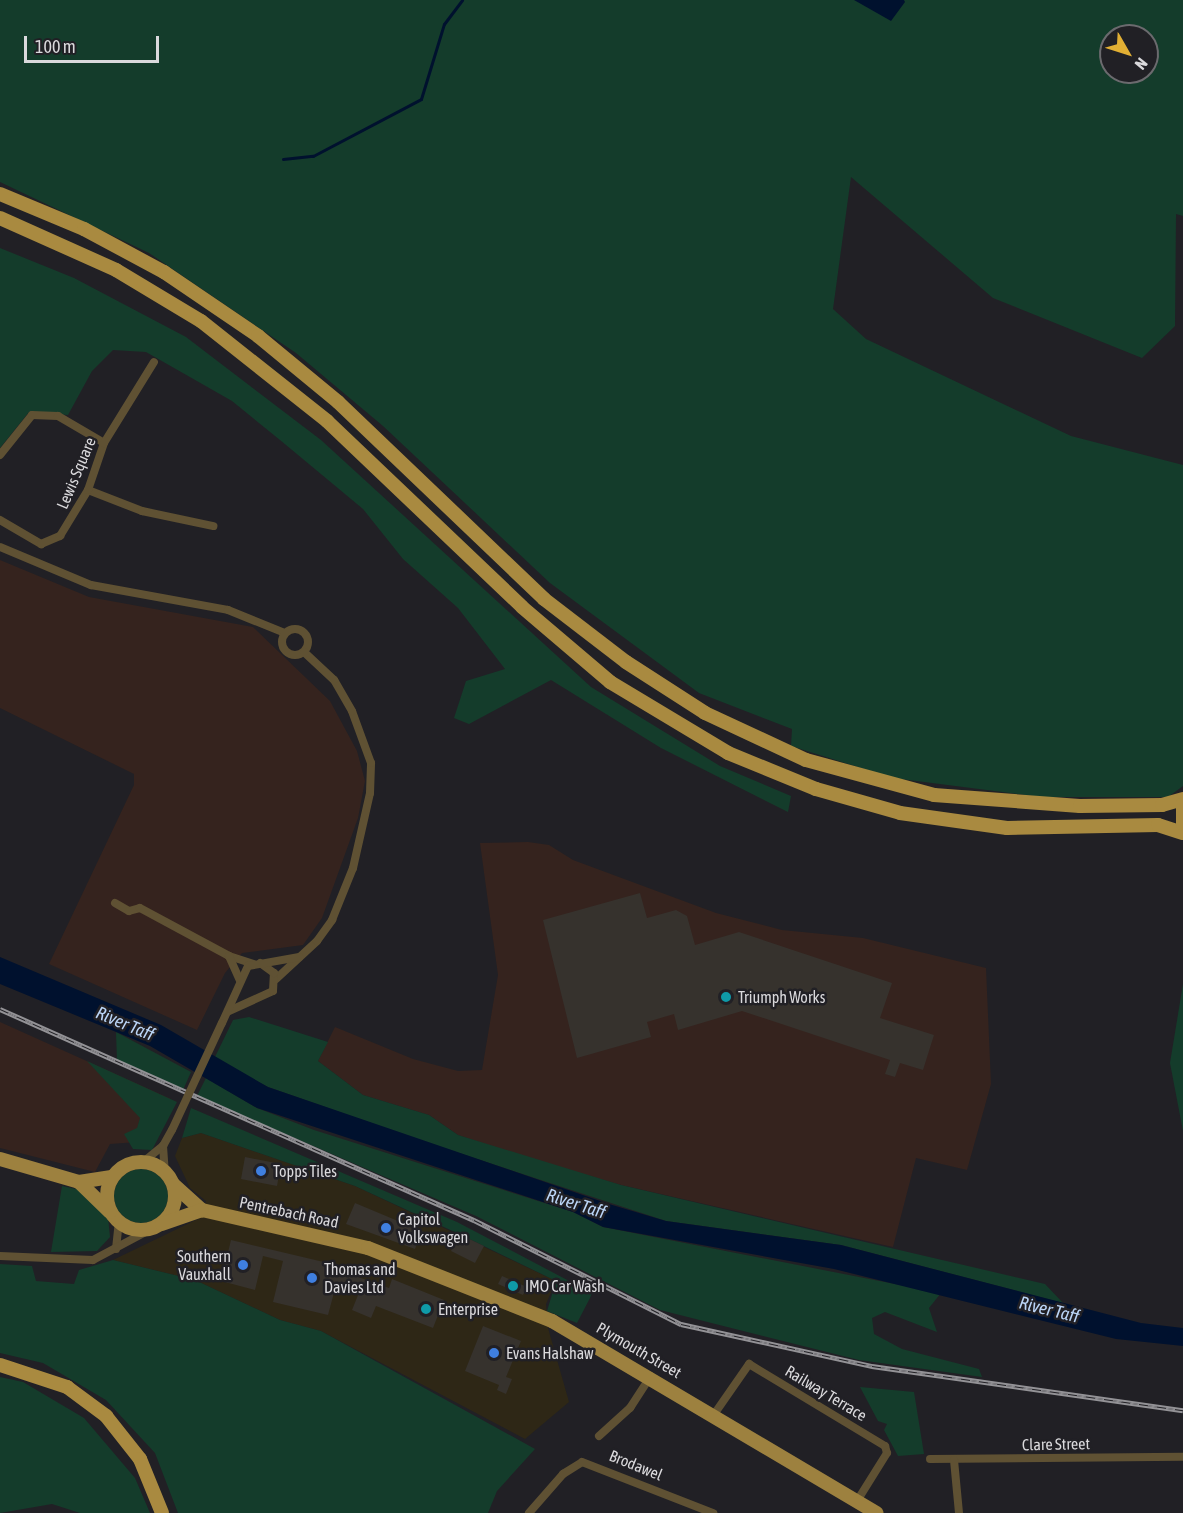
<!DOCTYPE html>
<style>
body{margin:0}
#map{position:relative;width:1183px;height:1513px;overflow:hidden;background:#212025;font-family:"Asap Condensed",sans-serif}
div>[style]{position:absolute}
.commercial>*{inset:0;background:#2e2716}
.industrial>*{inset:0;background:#35231e}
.green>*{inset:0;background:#143c2b}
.round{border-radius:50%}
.water>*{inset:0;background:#00112e}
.stream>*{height:3px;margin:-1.5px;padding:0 1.5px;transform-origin:1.5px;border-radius:1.5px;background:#00112e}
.building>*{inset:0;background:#36322d}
.minor>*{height:8px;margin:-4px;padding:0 4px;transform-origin:4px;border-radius:4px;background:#5f5133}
.minor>.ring{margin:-4px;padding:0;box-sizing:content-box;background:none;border:8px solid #5f5133;border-radius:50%}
.primary>*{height:14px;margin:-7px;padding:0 7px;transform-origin:7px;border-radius:7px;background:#9d813f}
.primary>.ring{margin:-7px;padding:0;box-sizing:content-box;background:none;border:14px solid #9d813f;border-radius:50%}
.trunk>*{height:14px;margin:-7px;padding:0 7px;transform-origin:7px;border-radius:7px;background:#a98a40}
.rail>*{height:5px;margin-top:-2.5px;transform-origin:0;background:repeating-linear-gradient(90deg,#212025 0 9px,#939296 0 18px);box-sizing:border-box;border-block:2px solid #939296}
.minor-bridge>*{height:8px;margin:-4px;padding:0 4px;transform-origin:4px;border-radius:4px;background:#5f5133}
.dots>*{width:16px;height:16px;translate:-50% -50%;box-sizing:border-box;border:3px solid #212025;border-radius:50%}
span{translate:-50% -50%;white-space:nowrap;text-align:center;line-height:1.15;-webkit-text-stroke:5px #212025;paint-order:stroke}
.street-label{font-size:16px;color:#dad9dc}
.poi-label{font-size:16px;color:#dad9dc}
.left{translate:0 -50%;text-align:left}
.right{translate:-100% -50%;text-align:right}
.water-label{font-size:18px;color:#bbd5f7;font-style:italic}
.north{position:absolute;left:1099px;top:24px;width:60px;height:60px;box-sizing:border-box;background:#212025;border:2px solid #6b6a6e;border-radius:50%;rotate:129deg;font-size:16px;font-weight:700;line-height:24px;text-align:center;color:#dad9dc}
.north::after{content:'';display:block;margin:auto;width:21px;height:27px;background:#e2af34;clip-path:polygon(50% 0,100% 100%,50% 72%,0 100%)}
.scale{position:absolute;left:24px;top:36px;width:135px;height:27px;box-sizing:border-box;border:3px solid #dad9dc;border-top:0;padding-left:8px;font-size:18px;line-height:21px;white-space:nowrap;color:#dad9dc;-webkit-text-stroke:4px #212025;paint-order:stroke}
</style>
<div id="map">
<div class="commercial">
<i style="clip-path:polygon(201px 1133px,355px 1186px,556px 1281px,546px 1304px,548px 1328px,569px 1402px,525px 1439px,321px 1331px,280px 1320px,195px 1280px,113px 1260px,202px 1217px,206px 1201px,190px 1188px,175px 1156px,182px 1138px)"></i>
</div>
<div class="industrial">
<i style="clip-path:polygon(0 560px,89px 597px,253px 627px,330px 701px,357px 751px,365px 781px,358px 818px,322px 918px,303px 945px,242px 953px,225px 973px,197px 1030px,49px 964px,134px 785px,134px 774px,0 708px)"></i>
<i style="clip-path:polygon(528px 842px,549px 845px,573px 860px,716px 913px,782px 930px,863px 938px,986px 968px,991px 1084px,967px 1170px,916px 1158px,893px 1247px,621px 1185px,518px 1155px,458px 1135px,429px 1115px,363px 1095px,318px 1061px,335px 1027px,413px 1059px,458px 1071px,482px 1070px,498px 975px,480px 843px)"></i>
<i style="clip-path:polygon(0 1022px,171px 1099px,151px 1141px,110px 1144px,95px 1172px,0 1148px)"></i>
</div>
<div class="green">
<i style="clip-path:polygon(evenodd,0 0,1183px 0,1183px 216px,1176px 214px,1175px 326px,1142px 358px,993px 298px,851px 177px,833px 309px,866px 339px,1071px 436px,1183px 465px,1183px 786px,1168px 797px,1041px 797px,893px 778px,791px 746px,792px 729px,699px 693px,550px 583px,383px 426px,296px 353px,149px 253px,0 182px,0 0,1111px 36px,1147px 36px,1147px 72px,1111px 72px,1111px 36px)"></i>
<i style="clip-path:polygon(0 248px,74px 278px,186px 337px,321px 440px,591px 687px,720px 766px,791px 796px,788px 812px,661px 748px,551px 680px,469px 724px,454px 718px,466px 681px,505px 669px,458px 608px,403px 559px,363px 509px,280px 440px,232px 401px,146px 352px,113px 350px,92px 371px,68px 415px,29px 412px,0 448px)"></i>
<i style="clip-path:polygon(1183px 984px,1183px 1131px,1170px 1063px)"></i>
<i style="clip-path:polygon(249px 1017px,328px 1042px,318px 1061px,363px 1095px,429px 1115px,458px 1135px,621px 1185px,1045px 1284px,1063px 1303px,841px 1245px,666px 1221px,419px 1140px,268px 1087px,214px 1059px,233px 1020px)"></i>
<i style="clip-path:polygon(116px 1032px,191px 1072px,183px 1090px,117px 1060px)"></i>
<i style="clip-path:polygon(87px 1061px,177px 1102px,152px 1150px,133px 1149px,124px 1134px,137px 1128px,140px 1118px)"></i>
<i style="clip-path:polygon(206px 1078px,257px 1108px,314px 1130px,573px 1212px,603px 1227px,941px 1293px,929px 1308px,937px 1332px,885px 1312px,872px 1318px,874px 1334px,902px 1349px,979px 1369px,982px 1377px,859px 1360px,660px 1310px,476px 1216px,197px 1096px)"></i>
<i style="clip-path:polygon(191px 1108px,457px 1222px,592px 1293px,590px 1298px,577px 1323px,547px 1311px,556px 1281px,459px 1234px,355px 1186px,201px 1133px,182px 1138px)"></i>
<i class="round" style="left:114px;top:1169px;width:54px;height:54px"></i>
<i style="clip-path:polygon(62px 1186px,81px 1190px,108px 1217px,110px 1237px,97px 1251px,51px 1252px)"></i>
<i style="clip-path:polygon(113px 1260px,195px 1280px,280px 1320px,321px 1331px,535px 1449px,497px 1491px,488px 1513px,178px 1513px,155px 1453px,106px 1400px,43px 1363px,0 1353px,0 1264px,32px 1266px,36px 1281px,74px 1284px,79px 1270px)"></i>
<i style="clip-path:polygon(0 1377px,23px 1382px,84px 1418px,135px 1478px,150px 1513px,80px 1513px,52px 1504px,0 1513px)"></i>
<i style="clip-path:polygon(860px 1387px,914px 1392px,924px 1454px,898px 1456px,884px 1430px,887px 1424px,878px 1421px)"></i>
</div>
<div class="water">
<i style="clip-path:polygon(854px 0,904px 0,905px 2px,891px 21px)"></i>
<i style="clip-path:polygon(0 957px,161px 1025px,268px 1087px,609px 1204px,666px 1221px,841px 1245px,1141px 1323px,1183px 1328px,1183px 1346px,1116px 1339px,834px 1269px,603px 1227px,573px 1212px,257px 1108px,150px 1046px,0 984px)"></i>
</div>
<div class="stream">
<i style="left:283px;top:159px;width:30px;rotate:-6deg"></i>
<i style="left:313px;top:156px;width:122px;rotate:-27.8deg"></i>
<i style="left:421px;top:99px;width:78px;rotate:-73deg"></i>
<i style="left:444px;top:24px;width:30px;rotate:-53deg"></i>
</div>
<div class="building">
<i style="clip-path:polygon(640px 893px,647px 918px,676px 910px,687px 916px,695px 945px,739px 932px,892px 983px,880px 1018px,934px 1035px,923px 1070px,900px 1063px,895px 1077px,885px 1074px,890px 1060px,742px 1011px,678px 1030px,674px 1014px,647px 1022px,651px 1037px,577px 1058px,543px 920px)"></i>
<i style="clip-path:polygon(245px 1157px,281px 1164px,277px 1186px,241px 1179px)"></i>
<i style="clip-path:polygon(355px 1203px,429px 1234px,425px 1244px,418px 1241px,415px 1249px,346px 1224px)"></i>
<i style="clip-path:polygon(459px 1234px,484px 1246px,475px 1263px,451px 1251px)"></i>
<i style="clip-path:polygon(231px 1240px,349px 1268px,347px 1273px,389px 1288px,392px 1279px,444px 1300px,433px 1328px,376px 1306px,371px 1318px,352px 1310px,358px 1295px,341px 1288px,335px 1289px,328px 1315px,273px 1302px,283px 1261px,263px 1256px,255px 1290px,221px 1281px)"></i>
<i style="clip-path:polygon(502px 1276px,527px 1287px,523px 1295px,498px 1284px)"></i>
<i style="clip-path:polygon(483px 1326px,521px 1341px,506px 1377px,512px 1379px,506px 1394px,497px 1390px,499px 1385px,465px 1371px)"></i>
</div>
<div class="minor">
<i style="left:0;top:455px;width:51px;rotate:-51.3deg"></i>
<i style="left:32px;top:415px;width:26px;rotate:2deg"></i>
<i style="left:58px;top:416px;width:53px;rotate:30.4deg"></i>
<i style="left:88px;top:490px;width:58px;rotate:21.3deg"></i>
<i style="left:142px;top:511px;width:73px;rotate:11.9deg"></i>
<i style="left:0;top:520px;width:48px;rotate:30.3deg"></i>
<i style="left:41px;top:544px;width:21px;rotate:-23deg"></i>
<i style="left:60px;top:536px;width:54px;rotate:-58.7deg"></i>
<i style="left:88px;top:490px;width:50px;rotate:-71.2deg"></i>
<i style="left:104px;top:443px;width:95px;rotate:-58.3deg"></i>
<i style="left:0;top:547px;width:99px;rotate:22.7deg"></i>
<i style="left:91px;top:585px;width:139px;rotate:10.3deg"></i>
<i style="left:228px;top:610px;width:61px;rotate:22deg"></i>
<i class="ring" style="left:282px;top:629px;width:18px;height:18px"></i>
<i style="left:115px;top:903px;width:16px;rotate:30deg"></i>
<i style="left:129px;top:911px;width:11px;rotate:-15deg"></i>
<i style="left:140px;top:908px;width:101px;rotate:28.3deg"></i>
<i style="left:229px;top:956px;width:26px;rotate:18deg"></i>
<i style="left:229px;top:956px;width:27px;rotate:66deg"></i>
<i style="left:276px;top:979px;width:56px;rotate:-42.8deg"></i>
<i style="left:317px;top:941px;width:26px;rotate:-54deg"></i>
<i style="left:332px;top:920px;width:56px;rotate:-68deg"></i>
<i style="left:353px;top:868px;width:77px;rotate:-77.2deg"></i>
<i style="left:370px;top:793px;width:30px;rotate:-88deg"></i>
<i style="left:371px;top:763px;width:55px;rotate:-110.1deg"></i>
<i style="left:352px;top:711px;width:36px;rotate:-120deg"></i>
<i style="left:334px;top:680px;width:41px;rotate:-137deg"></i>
<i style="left:229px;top:1011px;width:48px;rotate:-24.4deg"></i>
<i style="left:273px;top:991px;width:18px;rotate:-87deg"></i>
<i style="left:274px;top:973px;width:17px;rotate:-144deg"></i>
<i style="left:222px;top:1023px;width:63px;rotate:-65.5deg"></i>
<i style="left:248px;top:966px;width:52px;rotate:-10deg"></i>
<i style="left:163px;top:1146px;width:26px;rotate:86deg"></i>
<i style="left:143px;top:1162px;width:26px;rotate:-39deg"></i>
<i style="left:163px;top:1146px;width:18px;rotate:-61deg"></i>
<i style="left:116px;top:1249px;width:27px;rotate:-84deg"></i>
<i style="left:0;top:1256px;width:93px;rotate:2.5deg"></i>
<i style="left:93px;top:1260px;width:66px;rotate:-28.1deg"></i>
<i style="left:715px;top:1413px;width:60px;rotate:-55.2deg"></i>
<i style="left:749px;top:1364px;width:159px;rotate:31.1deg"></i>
<i style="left:885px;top:1446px;width:7px;rotate:74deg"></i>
<i style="left:887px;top:1453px;width:57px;rotate:122deg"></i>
<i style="left:599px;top:1436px;width:42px;rotate:-42.1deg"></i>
<i style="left:630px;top:1408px;width:38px;rotate:-57deg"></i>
<i style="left:930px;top:1459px;width:253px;rotate:-0.5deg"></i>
<i style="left:954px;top:1460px;width:53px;rotate:84.6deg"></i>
<i style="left:529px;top:1513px;width:52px;rotate:-48.9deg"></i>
<i style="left:563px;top:1474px;width:22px;rotate:-32deg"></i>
<i style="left:582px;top:1462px;width:141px;rotate:21.3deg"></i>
</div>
<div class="primary">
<i style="left:0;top:1159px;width:82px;rotate:16.2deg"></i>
<i style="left:79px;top:1182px;width:33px;rotate:-9deg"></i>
<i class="ring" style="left:107px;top:1162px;width:54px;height:54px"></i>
<i style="left:79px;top:1182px;width:43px;rotate:44.1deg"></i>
<i style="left:174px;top:1185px;width:38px;rotate:42deg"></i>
<i style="left:202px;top:1210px;width:170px;rotate:12.9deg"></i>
<i style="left:368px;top:1248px;width:198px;rotate:21.6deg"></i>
<i style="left:552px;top:1321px;width:377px;rotate:30.6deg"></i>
<i style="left:162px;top:1224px;width:42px;rotate:-19.3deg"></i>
</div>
<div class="trunk">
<i style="left:0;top:194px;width:91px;rotate:22.6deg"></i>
<i style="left:84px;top:229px;width:91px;rotate:28.3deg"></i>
<i style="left:164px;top:272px;width:114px;rotate:34.2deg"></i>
<i style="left:258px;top:336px;width:104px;rotate:39.5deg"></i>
<i style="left:338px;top:402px;width:285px;rotate:43.7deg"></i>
<i style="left:544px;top:599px;width:103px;rotate:37.5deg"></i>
<i style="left:626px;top:662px;width:94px;rotate:32.8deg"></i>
<i style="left:705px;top:713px;width:111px;rotate:25deg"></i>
<i style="left:806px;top:760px;width:133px;rotate:15.3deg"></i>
<i style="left:934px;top:795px;width:146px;rotate:4.3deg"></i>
<i style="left:1080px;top:806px;width:82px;rotate:-0.7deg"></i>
<i style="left:1162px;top:805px;width:22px;rotate:-16deg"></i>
<i style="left:0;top:218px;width:127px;rotate:24.1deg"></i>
<i style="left:116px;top:270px;width:99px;rotate:31deg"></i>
<i style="left:201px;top:321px;width:161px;rotate:38.4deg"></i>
<i style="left:327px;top:421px;width:269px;rotate:43.6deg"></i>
<i style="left:522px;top:607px;width:116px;rotate:40.4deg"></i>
<i style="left:610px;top:682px;width:138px;rotate:31deg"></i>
<i style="left:728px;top:753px;width:95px;rotate:22.2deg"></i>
<i style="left:816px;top:789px;width:87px;rotate:15.9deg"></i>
<i style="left:900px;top:813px;width:108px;rotate:8deg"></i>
<i style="left:1007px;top:828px;width:151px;rotate:-1.1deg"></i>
<i style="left:1158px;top:825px;width:26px;rotate:18deg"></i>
<i style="left:1183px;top:804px;width:20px;rotate:90deg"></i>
<i style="left:0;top:1365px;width:71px;rotate:18.2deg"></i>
<i style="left:67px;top:1387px;width:49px;rotate:36.6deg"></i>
<i style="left:106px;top:1416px;width:55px;rotate:51.7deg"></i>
<i style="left:140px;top:1459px;width:58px;rotate:67.8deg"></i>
</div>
<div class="rail">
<i style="left:0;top:1009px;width:519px;rotate:24deg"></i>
<i style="left:474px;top:1220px;width:232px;rotate:26.7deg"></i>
<i style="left:681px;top:1324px;width:196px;rotate:12.4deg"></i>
<i style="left:872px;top:1366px;width:314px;rotate:8.1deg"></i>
</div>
<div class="minor-bridge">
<i style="left:172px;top:1130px;width:118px;rotate:-65deg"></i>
</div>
<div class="dots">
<i style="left:726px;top:997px;background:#0f9aa8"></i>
<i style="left:261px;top:1171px;background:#3f7fe0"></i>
<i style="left:386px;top:1228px;background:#3f7fe0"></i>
<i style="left:243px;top:1265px;background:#3f7fe0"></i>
<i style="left:312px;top:1278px;background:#3f7fe0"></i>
<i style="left:513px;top:1286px;background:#0f9aa8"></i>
<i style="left:426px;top:1309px;background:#0f9aa8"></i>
<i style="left:494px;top:1353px;background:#3f7fe0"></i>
</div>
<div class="street-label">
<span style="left:76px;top:473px;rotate:-67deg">Lewis Square</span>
<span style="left:289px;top:1212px;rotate:12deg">Pentrebach Road</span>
<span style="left:639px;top:1350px;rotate:30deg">Plymouth Street</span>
<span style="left:826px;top:1393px;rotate:31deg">Railway Terrace</span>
<span style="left:1056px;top:1444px;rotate:-1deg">Clare Street</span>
<span style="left:636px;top:1465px;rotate:22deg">Brodawel</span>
</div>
<div class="poi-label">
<span class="left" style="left:738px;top:997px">Triumph Works</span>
<span class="left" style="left:273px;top:1171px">Topps Tiles</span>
<span class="left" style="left:398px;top:1228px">Capitol<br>Volkswagen</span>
<span class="right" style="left:231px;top:1265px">Southern<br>Vauxhall</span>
<span class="left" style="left:324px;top:1278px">Thomas and<br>Davies Ltd</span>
<span class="left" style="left:525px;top:1286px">IMO Car Wash</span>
<span class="left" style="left:438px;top:1309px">Enterprise</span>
<span class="left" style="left:506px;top:1353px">Evans Halshaw</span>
</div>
<div class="water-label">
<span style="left:125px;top:1024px;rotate:23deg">River Taff</span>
<span style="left:576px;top:1204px;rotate:18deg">River Taff</span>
<span style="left:1049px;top:1310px;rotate:14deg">River Taff</span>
</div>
<div class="north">N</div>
<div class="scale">100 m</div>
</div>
